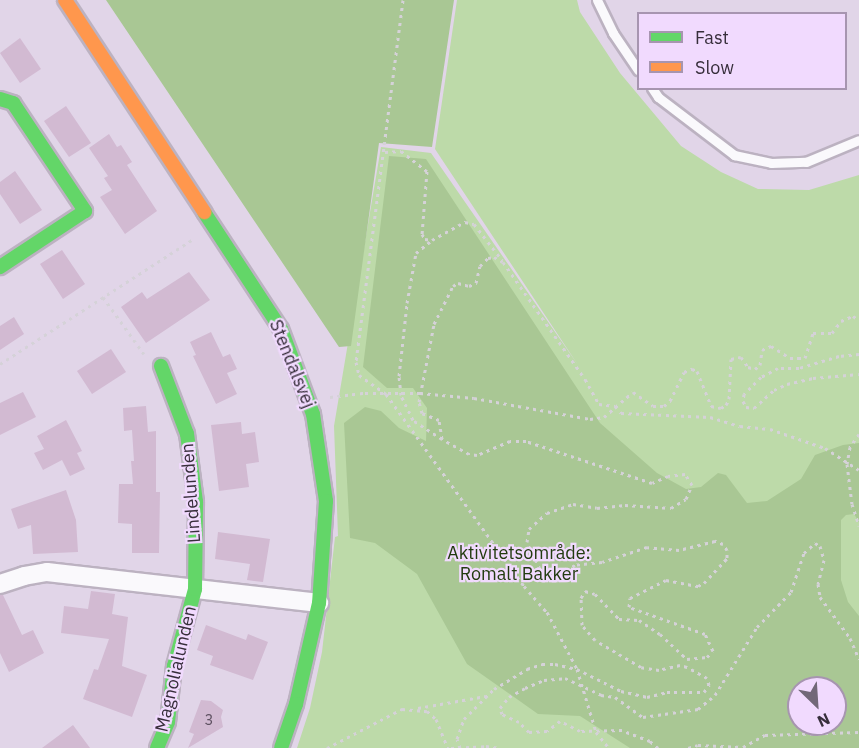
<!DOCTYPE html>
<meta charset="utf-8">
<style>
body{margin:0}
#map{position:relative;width:859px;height:748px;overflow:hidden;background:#e1d5e8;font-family:"IBM Plex Sans",sans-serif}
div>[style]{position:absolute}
.green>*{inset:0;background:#bddaa9}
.forest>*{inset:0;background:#a9c794}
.building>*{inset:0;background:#d2bad2}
.path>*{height:3px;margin-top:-1.5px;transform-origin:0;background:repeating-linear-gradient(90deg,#d5d2d8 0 3px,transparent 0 7.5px)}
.roads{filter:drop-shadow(2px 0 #bcb2c1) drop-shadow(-2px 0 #bcb2c1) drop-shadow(0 2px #bcb2c1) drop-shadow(0 -2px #bcb2c1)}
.lane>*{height:9px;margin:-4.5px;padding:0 4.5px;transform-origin:4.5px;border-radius:4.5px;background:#faf9fc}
.street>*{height:18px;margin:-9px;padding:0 9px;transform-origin:9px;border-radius:9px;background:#faf9fc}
.fast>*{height:14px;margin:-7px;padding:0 7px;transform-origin:7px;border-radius:7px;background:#63d668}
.slow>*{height:14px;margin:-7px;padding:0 7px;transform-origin:7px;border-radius:7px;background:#ff974d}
span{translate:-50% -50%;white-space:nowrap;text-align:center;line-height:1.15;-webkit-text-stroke:4.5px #f1dafe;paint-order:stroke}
.number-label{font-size:15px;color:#5e5161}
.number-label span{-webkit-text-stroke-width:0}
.street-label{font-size:18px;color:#372e3b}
.park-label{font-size:18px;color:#223b0f}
.legend{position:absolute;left:637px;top:12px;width:210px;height:78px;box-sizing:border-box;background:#f1dafe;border:2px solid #a795b0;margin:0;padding:8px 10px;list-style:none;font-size:18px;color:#372e3b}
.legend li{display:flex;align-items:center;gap:12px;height:30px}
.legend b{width:30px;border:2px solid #a795b0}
.north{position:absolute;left:787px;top:676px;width:60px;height:60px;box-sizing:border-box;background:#f1dafe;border:2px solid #a795b0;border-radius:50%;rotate:155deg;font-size:16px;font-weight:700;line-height:24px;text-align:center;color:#372e3b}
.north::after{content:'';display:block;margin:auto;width:21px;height:27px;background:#726878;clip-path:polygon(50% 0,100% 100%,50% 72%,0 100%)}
</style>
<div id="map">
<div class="green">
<i style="clip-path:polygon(evenodd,457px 0,577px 0,580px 12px,620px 73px,681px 146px,721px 172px,758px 189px,809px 190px,859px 175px,859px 748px,297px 748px,310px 708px,322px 652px,335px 537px,338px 536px,334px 426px,381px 147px,431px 153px,578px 365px,435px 149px,457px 0,799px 688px,835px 688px,835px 724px,799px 724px,799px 688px)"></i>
</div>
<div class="forest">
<i style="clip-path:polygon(106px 0,454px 0,432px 147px,379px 143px,351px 346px,339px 347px)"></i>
<i style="clip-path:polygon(evenodd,389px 156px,426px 159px,600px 423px,657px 473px,686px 489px,701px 487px,718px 473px,726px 475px,747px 503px,767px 501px,801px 479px,815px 455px,843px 445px,859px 443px,859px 522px,854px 514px,846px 515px,841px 520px,841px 580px,848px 602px,859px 616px,859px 748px,630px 748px,580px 716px,538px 714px,467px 664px,417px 574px,375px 543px,350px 538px,344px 423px,365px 407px,381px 411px,399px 428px,426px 441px,427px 408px,413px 388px,387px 388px,363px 367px,389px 156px,799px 688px,835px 688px,835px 724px,799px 724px,799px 688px)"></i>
</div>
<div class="building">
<i style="clip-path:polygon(20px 38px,41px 69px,20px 83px,0 53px)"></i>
<i style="clip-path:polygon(66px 106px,91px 143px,69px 157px,44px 121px)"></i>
<i style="clip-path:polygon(109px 134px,117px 147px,121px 145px,132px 162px,127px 165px,157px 211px,125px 234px,100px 197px,112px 190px,104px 178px,108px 176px,89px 148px)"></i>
<i style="clip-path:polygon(15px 171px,42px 210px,20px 224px,0 194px,0 182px)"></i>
<i style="clip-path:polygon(62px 250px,85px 284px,63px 299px,40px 264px)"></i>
<i style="clip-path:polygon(189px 272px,210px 300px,146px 343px,121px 307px,142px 292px,147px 299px)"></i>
<i style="clip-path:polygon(14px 317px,24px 334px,0 350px,0 326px)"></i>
<i style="clip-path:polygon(211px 332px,223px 357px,230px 354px,237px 369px,227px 373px,237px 394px,216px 404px,193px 356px,196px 355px,190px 342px)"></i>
<i style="clip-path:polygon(111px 349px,126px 372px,92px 394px,77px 371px)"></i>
<i style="clip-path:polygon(23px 392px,36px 417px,0 435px,0 403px)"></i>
<i style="clip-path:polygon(146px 406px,148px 432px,156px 431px,156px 492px,160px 492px,159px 553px,132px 553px,132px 524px,118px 523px,119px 484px,133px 484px,131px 461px,134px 461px,132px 430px,124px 431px,123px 408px)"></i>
<i style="clip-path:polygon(66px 420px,82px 451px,77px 453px,85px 469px,70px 476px,62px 460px,43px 470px,34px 453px,44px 449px,37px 436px)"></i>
<i style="clip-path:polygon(241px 422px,242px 434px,255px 432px,259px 462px,246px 464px,249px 487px,219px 491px,211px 425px)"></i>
<i style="clip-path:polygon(66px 490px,76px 520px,78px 552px,33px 554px,31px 525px,18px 529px,11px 509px)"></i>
<i style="clip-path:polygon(218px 532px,270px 539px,263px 582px,247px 580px,250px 564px,215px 559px)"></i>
<i style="clip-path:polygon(91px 591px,115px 594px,112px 614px,128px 617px,122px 666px,147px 675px,132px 717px,83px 699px,94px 669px,98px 670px,109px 639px,61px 633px,64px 606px,88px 609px)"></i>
<i style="clip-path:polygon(0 595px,3px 595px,22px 635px,33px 630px,44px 653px,9px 672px,0 653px)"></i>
<i style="clip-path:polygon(206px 625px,246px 640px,248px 634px,268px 642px,253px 680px,210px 665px,213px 656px,197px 650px)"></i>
<i style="clip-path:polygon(201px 700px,211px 701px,223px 710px,221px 717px,223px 727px,188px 748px,194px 734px,189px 732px)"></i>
<i style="clip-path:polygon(73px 725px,90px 748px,42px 748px)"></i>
</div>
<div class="path">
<i style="left:403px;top:0;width:365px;rotate:97.4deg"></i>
<i style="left:356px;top:362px;width:13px;rotate:77deg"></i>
<i style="left:359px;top:375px;width:33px;rotate:35deg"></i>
<i style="left:386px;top:394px;width:236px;rotate:54.3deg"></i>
<i style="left:524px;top:586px;width:35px;rotate:49deg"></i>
<i style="left:547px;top:612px;width:64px;rotate:62.2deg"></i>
<i style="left:577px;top:669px;width:66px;rotate:73.2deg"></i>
<i style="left:596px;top:732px;width:21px;rotate:51deg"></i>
<i style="left:385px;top:152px;width:16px;rotate:-4deg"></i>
<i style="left:401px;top:151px;width:33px;rotate:38deg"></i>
<i style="left:427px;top:171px;width:63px;rotate:94.5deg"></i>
<i style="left:422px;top:234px;width:6px;rotate:59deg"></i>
<i style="left:425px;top:239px;width:7px;rotate:8deg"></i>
<i style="left:103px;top:297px;width:70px;rotate:54.3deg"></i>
<i style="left:859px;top:354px;width:20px;rotate:174deg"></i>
<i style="left:839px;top:356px;width:42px;rotate:163.3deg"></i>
<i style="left:799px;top:368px;width:21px;rotate:180deg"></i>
<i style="left:778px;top:368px;width:19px;rotate:152deg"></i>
<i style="left:761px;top:377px;width:24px;rotate:135deg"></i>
<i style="left:744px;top:394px;width:7px;rotate:98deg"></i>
<i style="left:743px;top:401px;width:7px;rotate:63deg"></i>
<i style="left:746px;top:407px;width:8px;rotate:7deg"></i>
<i style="left:754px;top:408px;width:27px;rotate:-42deg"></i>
<i style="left:774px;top:390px;width:14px;rotate:-25deg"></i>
<i style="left:787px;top:384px;width:27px;rotate:-13deg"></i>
<i style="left:813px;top:378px;width:46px;rotate:-5deg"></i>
<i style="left:0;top:364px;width:232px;rotate:-32.9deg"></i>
<i style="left:330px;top:397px;width:35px;rotate:-7deg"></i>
<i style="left:365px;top:393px;width:55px"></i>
<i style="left:420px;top:393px;width:54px;rotate:5.3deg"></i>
<i style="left:474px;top:398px;width:118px;rotate:10.3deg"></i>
<i style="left:590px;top:419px;width:14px;rotate:-8deg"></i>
<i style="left:604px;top:417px;width:38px;rotate:-41deg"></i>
<i style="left:633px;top:392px;width:24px;rotate:35deg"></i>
<i style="left:653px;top:406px;width:11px"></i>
<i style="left:664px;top:406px;width:8px;rotate:-40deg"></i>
<i style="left:670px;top:401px;width:32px;rotate:-64deg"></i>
<i style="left:684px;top:372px;width:9px;rotate:-21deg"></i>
<i style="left:692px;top:369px;width:5px;rotate:22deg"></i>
<i style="left:697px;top:371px;width:38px;rotate:68deg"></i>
<i style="left:711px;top:406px;width:10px;rotate:11deg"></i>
<i style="left:721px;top:408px;width:6px;rotate:-31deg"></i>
<i style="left:726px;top:405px;width:7px;rotate:-63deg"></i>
<i style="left:729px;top:399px;width:40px;rotate:-87.1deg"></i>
<i style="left:731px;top:359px;width:10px;rotate:-11deg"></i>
<i style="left:741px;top:357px;width:12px;rotate:55deg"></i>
<i style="left:748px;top:367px;width:7px;rotate:16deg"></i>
<i style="left:755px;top:369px;width:6px;rotate:-39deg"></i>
<i style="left:760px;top:365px;width:15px;rotate:-82deg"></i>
<i style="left:762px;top:350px;width:10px;rotate:-24deg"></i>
<i style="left:771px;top:346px;width:22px;rotate:32deg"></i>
<i style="left:790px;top:358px;width:15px"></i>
<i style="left:805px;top:358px;width:26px;rotate:-72deg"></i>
<i style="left:813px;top:333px;width:19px"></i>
<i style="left:832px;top:333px;width:15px;rotate:-53deg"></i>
<i style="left:841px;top:321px;width:13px;rotate:-23deg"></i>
<i style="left:853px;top:316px;width:7px;rotate:34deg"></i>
<i style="left:859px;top:434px;width:16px;rotate:125deg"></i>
<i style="left:850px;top:447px;width:17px;rotate:100deg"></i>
<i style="left:847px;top:464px;width:40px;rotate:82.9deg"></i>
<i style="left:852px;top:504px;width:23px;rotate:72deg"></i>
<i style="left:442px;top:439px;width:35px;rotate:-147deg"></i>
<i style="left:413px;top:420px;width:28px;rotate:-116deg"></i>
<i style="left:401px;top:395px;width:19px;rotate:-96deg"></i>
<i style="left:399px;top:376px;width:73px;rotate:-83.7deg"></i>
<i style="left:407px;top:303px;width:51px;rotate:-79.8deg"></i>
<i style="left:416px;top:253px;width:21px;rotate:-39deg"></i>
<i style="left:432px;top:240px;width:38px;rotate:-29deg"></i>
<i style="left:465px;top:222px;width:9px;rotate:13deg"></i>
<i style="left:474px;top:224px;width:46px;rotate:52.1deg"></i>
<i style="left:418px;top:708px;width:69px;rotate:-10deg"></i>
<i style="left:327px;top:748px;width:85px;rotate:-27.5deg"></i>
<i style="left:402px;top:709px;width:25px;rotate:5deg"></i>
<i style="left:427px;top:711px;width:12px;rotate:42deg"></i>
<i style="left:436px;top:719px;width:31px;rotate:68deg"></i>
<i style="left:451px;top:748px;width:35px;rotate:-3deg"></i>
<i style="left:486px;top:746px;width:14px;rotate:8deg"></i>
<i style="left:460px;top:748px;width:9px;rotate:-108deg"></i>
<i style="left:457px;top:739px;width:21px;rotate:-71deg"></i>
<i style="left:464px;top:719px;width:42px;rotate:-45deg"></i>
<i style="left:494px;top:689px;width:39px;rotate:-31deg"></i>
<i style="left:527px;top:669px;width:16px;rotate:-18deg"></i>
<i style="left:542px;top:664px;width:13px"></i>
<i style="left:555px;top:664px;width:23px;rotate:13deg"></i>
<i style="left:577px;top:669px;width:49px;rotate:26.6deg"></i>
<i style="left:621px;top:691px;width:27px;rotate:13deg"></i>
<i style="left:647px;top:697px;width:21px;rotate:-14deg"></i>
<i style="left:667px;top:692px;width:37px"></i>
<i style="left:704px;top:692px;width:9px;rotate:-54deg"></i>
<i style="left:709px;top:685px;width:7px;rotate:-106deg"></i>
<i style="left:707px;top:678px;width:23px;rotate:-151deg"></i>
<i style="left:687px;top:667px;width:7px;rotate:-164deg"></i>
<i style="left:680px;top:665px;width:22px;rotate:167deg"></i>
<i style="left:659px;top:670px;width:18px;rotate:-171deg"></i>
<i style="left:641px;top:667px;width:53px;rotate:-149.6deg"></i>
<i style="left:595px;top:640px;width:20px;rotate:-131deg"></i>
<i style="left:582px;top:625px;width:27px;rotate:-92deg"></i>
<i style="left:581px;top:598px;width:8px;rotate:-60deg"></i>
<i style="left:585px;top:591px;width:10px;rotate:17deg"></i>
<i style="left:595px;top:594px;width:35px;rotate:46deg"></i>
<i style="left:619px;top:619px;width:20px;rotate:3deg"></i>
<i style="left:639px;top:620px;width:25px;rotate:34deg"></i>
<i style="left:660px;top:634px;width:37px;rotate:43deg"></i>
<i style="left:687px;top:659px;width:20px;rotate:-6deg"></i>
<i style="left:707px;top:657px;width:8px;rotate:-45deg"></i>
<i style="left:713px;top:651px;width:19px;rotate:-115deg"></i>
<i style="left:705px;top:634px;width:81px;rotate:-160.4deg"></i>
<i style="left:629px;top:607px;width:9px;rotate:-84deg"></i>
<i style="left:630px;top:598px;width:40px;rotate:-26.6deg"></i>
<i style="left:666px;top:580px;width:33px;rotate:11deg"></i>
<i style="left:698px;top:586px;width:7px;rotate:-27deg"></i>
<i style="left:704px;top:583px;width:34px;rotate:-47deg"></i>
<i style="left:727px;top:558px;width:8px;rotate:-90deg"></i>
<i style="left:727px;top:550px;width:7px;rotate:-124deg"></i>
<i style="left:723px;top:544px;width:9px;rotate:-159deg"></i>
<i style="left:715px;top:541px;width:37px;rotate:166deg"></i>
<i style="left:679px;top:550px;width:32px;rotate:-175deg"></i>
<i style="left:647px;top:547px;width:47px;rotate:161.6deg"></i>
<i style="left:602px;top:562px;width:27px;rotate:174deg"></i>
<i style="left:575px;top:565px;width:24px;rotate:152deg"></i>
<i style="left:554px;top:576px;width:16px;rotate:-153deg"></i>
<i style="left:540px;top:569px;width:30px;rotate:-116deg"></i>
<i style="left:527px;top:542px;width:13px;rotate:-81deg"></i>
<i style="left:529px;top:529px;width:24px;rotate:-42deg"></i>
<i style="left:547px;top:513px;width:28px;rotate:-19deg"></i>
<i style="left:573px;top:504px;width:24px;rotate:9deg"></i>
<i style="left:597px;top:508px;width:28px;rotate:-6deg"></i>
<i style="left:625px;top:505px;width:46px;rotate:3.7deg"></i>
<i style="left:671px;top:508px;width:17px;rotate:-31deg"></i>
<i style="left:686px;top:499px;width:15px;rotate:-67deg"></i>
<i style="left:692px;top:485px;width:13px;rotate:-122deg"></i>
<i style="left:685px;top:474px;width:17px;rotate:173deg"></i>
<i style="left:668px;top:476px;width:17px;rotate:156deg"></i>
<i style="left:652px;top:483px;width:133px;rotate:-161.6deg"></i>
<i style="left:526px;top:441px;width:16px;rotate:180deg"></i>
<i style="left:510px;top:441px;width:36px;rotate:157deg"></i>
<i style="left:477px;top:455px;width:8px;rotate:-173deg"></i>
<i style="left:469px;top:454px;width:31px;rotate:-151deg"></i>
<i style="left:442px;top:439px;width:19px;rotate:-99deg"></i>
<i style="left:439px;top:420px;width:18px;rotate:-158deg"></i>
<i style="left:422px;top:413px;width:11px;rotate:-105deg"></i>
<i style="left:419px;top:402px;width:79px;rotate:-79.1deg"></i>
<i style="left:434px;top:324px;width:42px;rotate:-63.4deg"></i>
<i style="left:453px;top:286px;width:6px;rotate:-31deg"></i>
<i style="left:458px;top:283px;width:11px;rotate:15deg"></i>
<i style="left:469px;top:286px;width:8px;rotate:-23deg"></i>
<i style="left:476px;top:283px;width:17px;rotate:-77deg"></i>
<i style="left:480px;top:266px;width:11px;rotate:-45deg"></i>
<i style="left:488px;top:258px;width:6px;rotate:-9deg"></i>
<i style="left:494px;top:257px;width:10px;rotate:29deg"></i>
<i style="left:503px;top:262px;width:143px;rotate:55deg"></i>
<i style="left:585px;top:379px;width:29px;rotate:61deg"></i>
<i style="left:599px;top:404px;width:16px;rotate:7deg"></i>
<i style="left:615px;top:406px;width:9px;rotate:49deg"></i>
<i style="left:621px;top:413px;width:89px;rotate:2.6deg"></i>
<i style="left:710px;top:417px;width:31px;rotate:17deg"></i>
<i style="left:740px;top:426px;width:30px;rotate:6deg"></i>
<i style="left:770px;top:429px;width:58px;rotate:19.1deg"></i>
<i style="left:825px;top:448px;width:40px;rotate:32.9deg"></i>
<i style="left:658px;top:748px;width:11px;rotate:-139deg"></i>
<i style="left:650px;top:741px;width:30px;rotate:-159deg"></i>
<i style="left:622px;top:730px;width:42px;rotate:178.6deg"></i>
<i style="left:580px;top:731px;width:22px;rotate:-153deg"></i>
<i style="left:560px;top:721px;width:16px;rotate:142deg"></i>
<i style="left:547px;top:731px;width:18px;rotate:177deg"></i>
<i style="left:529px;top:732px;width:14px;rotate:-135deg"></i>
<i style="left:519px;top:722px;width:19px;rotate:-155deg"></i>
<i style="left:502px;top:714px;width:6px;rotate:-108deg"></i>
<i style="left:500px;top:708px;width:14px;rotate:-51deg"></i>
<i style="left:509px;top:697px;width:18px;rotate:-29deg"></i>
<i style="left:525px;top:688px;width:21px;rotate:-23deg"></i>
<i style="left:544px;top:680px;width:21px;rotate:-5deg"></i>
<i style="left:565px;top:678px;width:40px;rotate:25deg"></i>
<i style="left:601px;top:695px;width:14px;rotate:8deg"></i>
<i style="left:615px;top:697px;width:34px;rotate:36deg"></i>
<i style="left:643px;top:717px;width:56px;rotate:-8.3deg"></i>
<i style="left:698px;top:709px;width:22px;rotate:-39deg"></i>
<i style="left:715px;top:695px;width:80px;rotate:-58.3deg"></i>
<i style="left:757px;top:627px;width:49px;rotate:-45.8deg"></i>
<i style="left:791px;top:592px;width:41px;rotate:-71.6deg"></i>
<i style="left:804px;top:553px;width:15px;rotate:-42deg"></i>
<i style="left:815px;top:543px;width:6px;rotate:31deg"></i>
<i style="left:820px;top:546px;width:15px;rotate:74deg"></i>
<i style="left:824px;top:560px;width:25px;rotate:104deg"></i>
<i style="left:818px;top:584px;width:13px;rotate:81deg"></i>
<i style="left:820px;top:597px;width:51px;rotate:53.8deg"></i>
<i style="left:850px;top:638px;width:23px;rotate:67deg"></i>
<i style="left:688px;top:748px;width:10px;rotate:-17deg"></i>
<i style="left:698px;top:745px;width:45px;rotate:2.5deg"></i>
<i style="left:743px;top:747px;width:25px;rotate:-29deg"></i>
<i style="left:765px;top:735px;width:94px;rotate:-1.8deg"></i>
</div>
<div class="roads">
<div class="lane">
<i style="left:597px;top:0;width:37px;rotate:64deg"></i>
<i style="left:613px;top:33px;width:45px;rotate:56deg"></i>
<i style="left:652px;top:88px;width:11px;rotate:56deg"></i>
<i style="left:658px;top:97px;width:96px;rotate:37.3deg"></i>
<i style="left:734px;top:155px;width:38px;rotate:12deg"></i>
<i style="left:771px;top:163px;width:35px;rotate:-2deg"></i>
<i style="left:806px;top:162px;width:57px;rotate:-22.5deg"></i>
</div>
<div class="street">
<i style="left:0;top:584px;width:25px;rotate:-18deg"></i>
<i style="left:24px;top:576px;width:23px;rotate:-10deg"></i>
<i style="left:47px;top:572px;width:274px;rotate:6.5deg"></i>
</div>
<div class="fast">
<i style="left:0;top:99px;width:14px;rotate:17deg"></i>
<i style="left:13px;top:103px;width:130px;rotate:56.3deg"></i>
<i style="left:85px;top:211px;width:102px;rotate:146.6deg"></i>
<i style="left:204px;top:212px;width:140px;rotate:56.7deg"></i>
<i style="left:281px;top:329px;width:91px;rotate:69.4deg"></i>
<i style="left:313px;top:414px;width:88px;rotate:81.5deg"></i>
<i style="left:326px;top:501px;width:102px;rotate:93.9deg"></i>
<i style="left:319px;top:603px;width:104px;rotate:102.8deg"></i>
<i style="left:296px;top:704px;width:46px;rotate:108.8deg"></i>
<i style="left:157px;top:748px;width:28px;rotate:-67deg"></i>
<i style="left:168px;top:722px;width:56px;rotate:-83.9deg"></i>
<i style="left:174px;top:666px;width:80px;rotate:-74.7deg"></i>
<i style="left:195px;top:589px;width:87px;rotate:-89.3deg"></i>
<i style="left:196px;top:502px;width:69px;rotate:-97.5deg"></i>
<i style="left:187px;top:434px;width:73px;rotate:-110.9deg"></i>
</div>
<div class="slow">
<i style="left:65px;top:0;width:254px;rotate:56.7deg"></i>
</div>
</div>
<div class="number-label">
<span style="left:209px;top:720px">3</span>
</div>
<div class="street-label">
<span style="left:292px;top:364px;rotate:68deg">Stendalsvej</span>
<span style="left:191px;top:493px;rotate:-94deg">Lindelunden</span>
<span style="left:176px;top:669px;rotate:-77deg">Magnolialunden</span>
</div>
<div class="park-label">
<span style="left:519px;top:564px">Aktivitetsområde:<br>Romalt Bakker</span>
</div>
<ul class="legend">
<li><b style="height:8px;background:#63d668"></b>Fast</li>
<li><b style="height:8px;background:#ff974d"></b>Slow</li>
</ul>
<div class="north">N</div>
</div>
